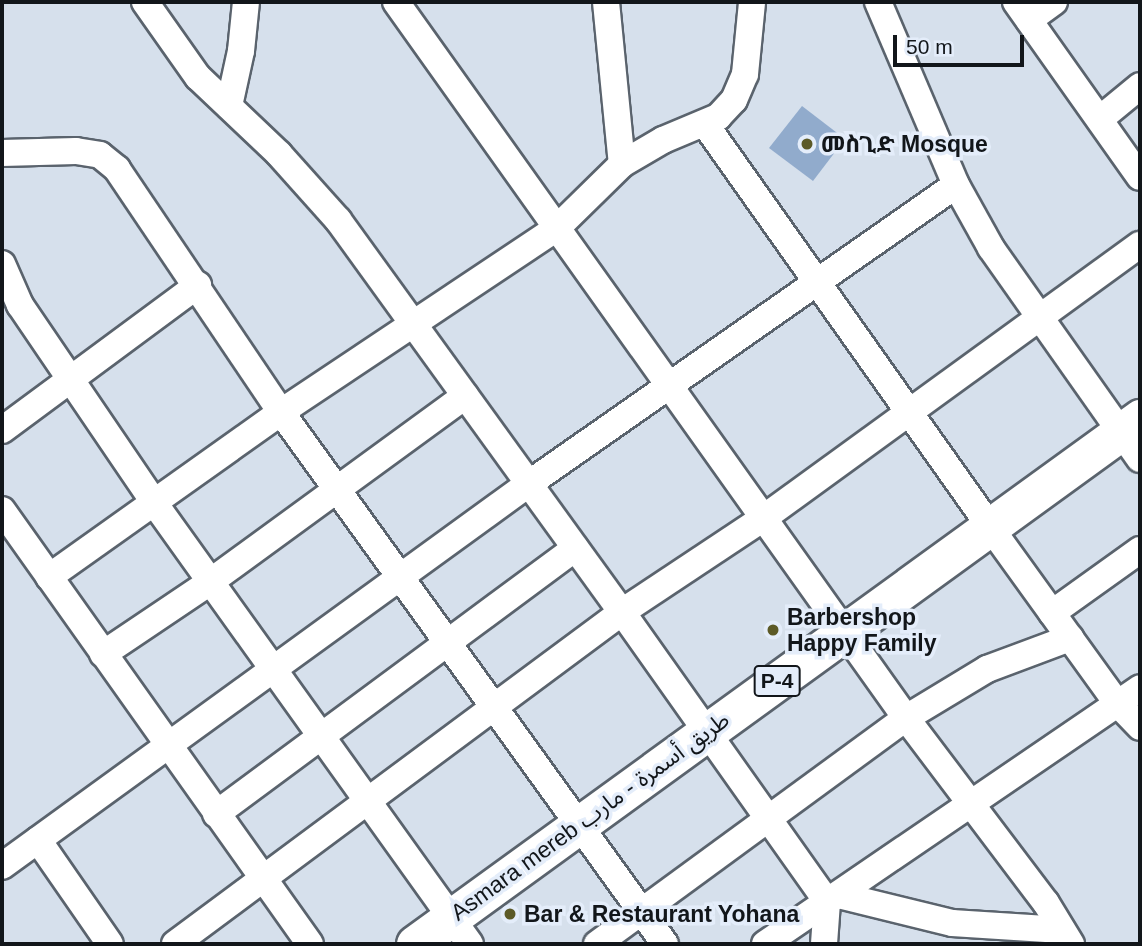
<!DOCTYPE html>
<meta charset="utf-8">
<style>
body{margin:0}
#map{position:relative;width:1142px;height:946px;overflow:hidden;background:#d6e0ec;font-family:Helvetica,"Noto Sans Arabic","Noto Sans Ethiopic",sans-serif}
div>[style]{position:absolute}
.building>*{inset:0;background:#91abcc}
.roads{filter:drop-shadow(2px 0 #5a636d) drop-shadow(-2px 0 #5a636d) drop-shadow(0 2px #5a636d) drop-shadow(0 -2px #5a636d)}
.minor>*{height:26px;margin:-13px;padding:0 13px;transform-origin:13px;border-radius:13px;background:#fff}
.highway>*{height:37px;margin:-18.5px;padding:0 18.5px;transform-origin:18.5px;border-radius:18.5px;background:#fff}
.dots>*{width:19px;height:19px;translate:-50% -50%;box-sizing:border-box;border:4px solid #e4edfa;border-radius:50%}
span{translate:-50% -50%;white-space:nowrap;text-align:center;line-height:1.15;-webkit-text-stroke:7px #e4edfa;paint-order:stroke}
.shield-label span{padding:2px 5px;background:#e4edfa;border:2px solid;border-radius:5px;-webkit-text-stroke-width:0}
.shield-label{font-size:21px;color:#12161a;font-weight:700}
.poi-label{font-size:23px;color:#12161a;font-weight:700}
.left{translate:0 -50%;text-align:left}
.street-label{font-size:23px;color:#12161a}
.frame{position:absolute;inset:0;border:4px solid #12161a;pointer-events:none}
.scale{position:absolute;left:893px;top:35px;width:131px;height:32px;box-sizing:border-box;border:4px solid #12161a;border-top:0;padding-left:9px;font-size:21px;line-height:24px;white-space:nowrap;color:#12161a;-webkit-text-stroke:5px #e4edfa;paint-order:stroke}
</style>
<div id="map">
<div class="building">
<i style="clip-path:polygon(802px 106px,845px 139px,813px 181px,769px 148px)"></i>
</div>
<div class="roads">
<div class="minor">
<i style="left:145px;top:2px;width:92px;rotate:54.8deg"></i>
<i style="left:198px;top:77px;width:112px;rotate:43.5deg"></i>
<i style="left:279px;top:154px;width:89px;rotate:48.2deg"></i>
<i style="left:338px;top:220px;width:484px;rotate:54.1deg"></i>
<i style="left:622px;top:612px;width:355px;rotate:54.7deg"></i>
<i style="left:827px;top:902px;width:42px;rotate:94.1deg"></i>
<i style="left:396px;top:2px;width:879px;rotate:54.54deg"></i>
<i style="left:906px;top:718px;width:232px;rotate:52.9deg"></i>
<i style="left:1046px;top:903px;width:48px;rotate:58.6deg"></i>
<i style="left:606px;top:2px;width:163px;rotate:84.4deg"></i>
<i style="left:878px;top:2px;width:199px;rotate:66.9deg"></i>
<i style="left:956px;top:185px;width:72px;rotate:60.9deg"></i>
<i style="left:991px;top:248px;width:258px;rotate:54.8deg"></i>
<i style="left:1016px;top:2px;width:214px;rotate:54.7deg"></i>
<i style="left:1029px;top:20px;width:31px;rotate:-36deg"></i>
<i style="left:229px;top:106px;width:56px;rotate:-77.7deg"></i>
<i style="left:241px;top:51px;width:49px;rotate:-84.2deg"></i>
<i style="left:1100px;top:119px;width:52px;rotate:-39.5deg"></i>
<i style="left:705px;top:124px;width:494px;rotate:54.7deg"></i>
<i style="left:990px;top:527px;width:217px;rotate:54.2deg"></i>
<i style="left:1117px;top:703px;width:33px;rotate:46deg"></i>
<i style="left:2px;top:153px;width:74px;rotate:-1.5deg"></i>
<i style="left:76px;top:151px;width:24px;rotate:9deg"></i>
<i style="left:100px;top:155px;width:22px;rotate:39deg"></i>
<i style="left:117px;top:169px;width:293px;rotate:56deg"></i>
<i style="left:281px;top:412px;width:656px;rotate:54.18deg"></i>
<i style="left:2px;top:264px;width:45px;rotate:66.3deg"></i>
<i style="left:20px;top:305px;width:240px;rotate:55.8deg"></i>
<i style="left:155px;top:504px;width:541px;rotate:54.4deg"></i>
<i style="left:2px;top:430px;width:244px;rotate:-36.5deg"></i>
<i style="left:2px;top:510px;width:532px;rotate:54.64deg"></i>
<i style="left:49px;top:577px;width:285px;rotate:-35.4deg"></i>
<i style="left:281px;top:412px;width:333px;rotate:-33.7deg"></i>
<i style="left:558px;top:227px;width:90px;rotate:-44.5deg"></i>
<i style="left:622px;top:164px;width:48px;rotate:-30.3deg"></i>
<i style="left:663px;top:140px;width:60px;rotate:-22.7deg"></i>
<i style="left:718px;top:117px;width:23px;rotate:-47deg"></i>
<i style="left:734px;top:100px;width:28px;rotate:-67deg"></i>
<i style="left:745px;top:74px;width:72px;rotate:-84.4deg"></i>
<i style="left:1052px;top:613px;width:108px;rotate:-35.6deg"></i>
<i style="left:103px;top:654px;width:129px;rotate:-33.9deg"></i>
<i style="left:210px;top:582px;width:316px;rotate:-36.1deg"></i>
<i style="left:216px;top:814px;width:447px;rotate:-36.5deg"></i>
<i style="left:38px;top:840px;width:126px;rotate:55.3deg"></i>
<i style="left:2px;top:866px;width:649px;rotate:-35.97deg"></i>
<i style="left:527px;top:485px;width:523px;rotate:-34.97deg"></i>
<i style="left:838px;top:895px;width:117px;rotate:13.8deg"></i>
<i style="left:952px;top:923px;width:110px;rotate:3.6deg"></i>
<i style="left:175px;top:944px;width:557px;rotate:-36.6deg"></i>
<i style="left:622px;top:612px;width:172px;rotate:-33.6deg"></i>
<i style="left:765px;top:517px;width:463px;rotate:-36deg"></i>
<i style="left:597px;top:944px;width:383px;rotate:-36.2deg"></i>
<i style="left:906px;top:718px;width:95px;rotate:-31.2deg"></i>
<i style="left:987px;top:669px;width:89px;rotate:-20.5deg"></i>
<i style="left:765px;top:944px;width:454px;rotate:-34.3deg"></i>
</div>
<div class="highway">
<i style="left:415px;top:944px;width:896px;rotate:-35.96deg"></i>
</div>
</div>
<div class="dots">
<i style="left:807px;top:144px;background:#5c5a27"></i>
<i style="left:773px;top:630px;background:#5c5a27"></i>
<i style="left:510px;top:914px;background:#5c5a27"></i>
</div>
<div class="shield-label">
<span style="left:777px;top:681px">P-4</span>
</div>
<div class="poi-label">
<span class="left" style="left:821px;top:144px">መስጊድ Mosque</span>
<span class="left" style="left:787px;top:630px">Barbershop<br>Happy Family</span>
<span class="left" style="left:524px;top:914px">Bar &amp; Restaurant Yohana</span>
</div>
<div class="street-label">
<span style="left:590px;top:816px;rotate:-36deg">Asmara mereb طريق أسمرة - مارب</span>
</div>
<div class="frame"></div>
<div class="scale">50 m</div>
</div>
